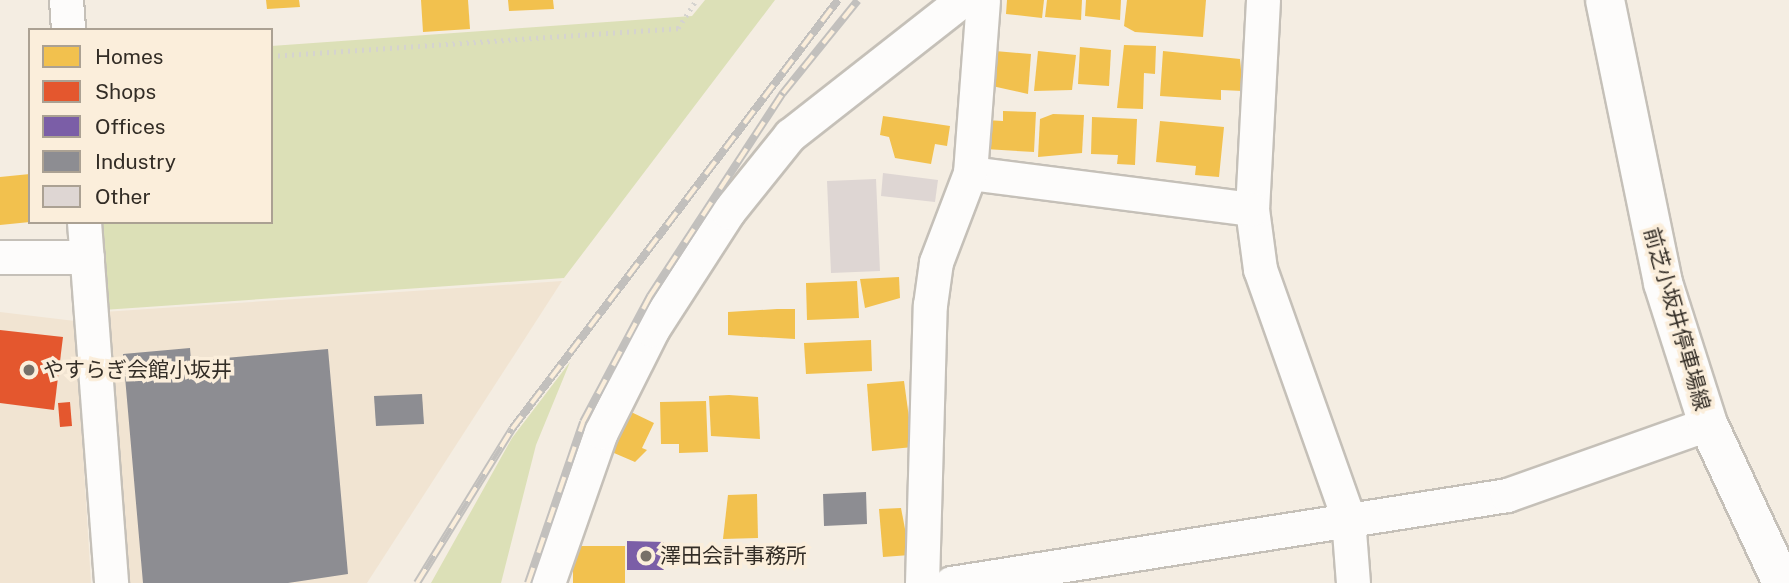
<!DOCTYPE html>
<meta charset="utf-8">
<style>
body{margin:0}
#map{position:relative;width:1789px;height:583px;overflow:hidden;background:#f4ede2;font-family:"Public Sans","Noto Sans JP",sans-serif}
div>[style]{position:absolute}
.built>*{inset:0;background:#f1e4d2}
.green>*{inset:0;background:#dce0b7}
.homes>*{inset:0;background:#f2c14e}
.shops>*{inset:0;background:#e4572e}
.offices>*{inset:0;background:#7b5ea7}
.industry>*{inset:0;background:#8d8d92}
.building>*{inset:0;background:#ded6d3}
.path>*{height:4.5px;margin-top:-2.25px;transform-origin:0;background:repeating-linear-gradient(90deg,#d5d3cf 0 2px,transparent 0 7px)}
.roads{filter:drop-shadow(2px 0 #c5c0b8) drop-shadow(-2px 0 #c5c0b8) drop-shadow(0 2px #c5c0b8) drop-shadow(0 -2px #c5c0b8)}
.street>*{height:33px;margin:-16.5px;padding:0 16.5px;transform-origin:16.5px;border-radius:16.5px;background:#fdfcfb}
.secondary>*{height:38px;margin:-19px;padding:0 19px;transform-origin:19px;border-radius:19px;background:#fdfcfb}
.rail>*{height:8px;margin-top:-4px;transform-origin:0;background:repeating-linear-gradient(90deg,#fbeedb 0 16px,#c2c0bd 0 32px);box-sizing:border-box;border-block:2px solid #c2c0bd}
.dots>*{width:19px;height:19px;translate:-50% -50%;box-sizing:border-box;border:4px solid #fbeedb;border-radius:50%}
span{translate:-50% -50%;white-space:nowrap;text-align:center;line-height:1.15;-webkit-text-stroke:7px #fbeedb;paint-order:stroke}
.street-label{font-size:21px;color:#332d26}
.poi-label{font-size:21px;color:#332d26}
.left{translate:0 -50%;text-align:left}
.legend{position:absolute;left:28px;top:28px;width:245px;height:196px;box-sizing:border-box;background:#fbeedb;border:2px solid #aba193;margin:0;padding:9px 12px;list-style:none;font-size:21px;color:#332d26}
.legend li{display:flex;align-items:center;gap:14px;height:35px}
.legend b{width:35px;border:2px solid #aba193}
</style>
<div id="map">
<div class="built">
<i style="clip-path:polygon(562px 281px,367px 583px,123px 583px,103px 312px)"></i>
<i style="clip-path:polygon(0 312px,75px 321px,91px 583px,0 583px)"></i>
</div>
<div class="green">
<i style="clip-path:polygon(705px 0,775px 0,564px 278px,103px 310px,96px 222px,271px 222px,271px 46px,692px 16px)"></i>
<i style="clip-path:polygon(570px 362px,536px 445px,501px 583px,431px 583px,512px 438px)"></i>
</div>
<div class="homes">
<i style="clip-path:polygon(266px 0,299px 0,300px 7px,267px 9px)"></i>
<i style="clip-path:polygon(421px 0,468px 0,470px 29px,423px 32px)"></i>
<i style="clip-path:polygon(508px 0,553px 0,554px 9px,509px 11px)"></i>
<i style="clip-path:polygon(1007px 0,1044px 0,1042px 18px,1006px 14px)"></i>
<i style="clip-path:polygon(1047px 0,1082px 0,1081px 20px,1045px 17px)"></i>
<i style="clip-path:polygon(1086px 0,1121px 0,1120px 20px,1085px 16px)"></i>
<i style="clip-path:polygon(1127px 0,1206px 0,1203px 37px,1135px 32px,1124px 26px)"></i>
<i style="clip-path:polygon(1124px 45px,1156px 46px,1155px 74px,1144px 73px,1143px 109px,1117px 108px)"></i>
<i style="clip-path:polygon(1080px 47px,1111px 50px,1109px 86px,1078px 84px)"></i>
<i style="clip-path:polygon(995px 51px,1031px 54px,1028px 94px,992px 86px)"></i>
<i style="clip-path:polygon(1038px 51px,1076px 55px,1072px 90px,1034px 91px)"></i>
<i style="clip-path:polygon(1163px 51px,1240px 59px,1243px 91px,1221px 90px,1221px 100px,1160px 96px)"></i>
<i style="clip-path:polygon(1003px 111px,1036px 112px,1034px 152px,985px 149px,986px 120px,1003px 121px)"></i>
<i style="clip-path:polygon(1053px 114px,1084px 115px,1082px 153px,1038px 157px,1040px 119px)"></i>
<i style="clip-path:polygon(883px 116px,950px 126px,947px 146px,935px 144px,931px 164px,895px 158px,889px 137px,880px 135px)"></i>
<i style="clip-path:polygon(1092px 117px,1137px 119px,1135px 165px,1117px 164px,1118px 155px,1091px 154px)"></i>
<i style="clip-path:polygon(1160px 121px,1224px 127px,1219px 177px,1195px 175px,1196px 166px,1156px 162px)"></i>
<i style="clip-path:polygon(30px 174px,30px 222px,0 225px,0 177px)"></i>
<i style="clip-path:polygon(899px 277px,900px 298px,865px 308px,860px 279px)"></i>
<i style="clip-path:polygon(857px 281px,859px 318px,807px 320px,806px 283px)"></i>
<i style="clip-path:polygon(777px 309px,795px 309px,795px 339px,728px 335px,728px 312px)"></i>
<i style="clip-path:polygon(871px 340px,872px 371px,806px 374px,804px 343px)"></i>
<i style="clip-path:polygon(904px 381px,913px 447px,872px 451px,867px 384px)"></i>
<i style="clip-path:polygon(729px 395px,758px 397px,760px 439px,711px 436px,709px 396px)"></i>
<i style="clip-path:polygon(706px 401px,708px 452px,679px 453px,679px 444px,661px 444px,660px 402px)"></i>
<i style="clip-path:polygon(627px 410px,654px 423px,642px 448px,647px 450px,635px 462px,607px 450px)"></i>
<i style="clip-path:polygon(757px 494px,758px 538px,723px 539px,728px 495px)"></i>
<i style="clip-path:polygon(901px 508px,910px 555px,883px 557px,879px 509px)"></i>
<i style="clip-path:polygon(573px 546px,625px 546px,625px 583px,573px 583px)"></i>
</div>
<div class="shops">
<i style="clip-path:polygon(0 330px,63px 337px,54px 410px,0 403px)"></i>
<i style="clip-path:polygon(70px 402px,72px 426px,60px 427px,58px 403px)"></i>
</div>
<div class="offices">
<i style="clip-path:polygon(627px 541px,664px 542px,664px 570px,627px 570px)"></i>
</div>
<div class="industry">
<i style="clip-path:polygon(190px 348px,191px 361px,328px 349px,348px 574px,288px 583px,143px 583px,123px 354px)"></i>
<i style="clip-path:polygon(422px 394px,424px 424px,376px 426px,374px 396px)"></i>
<i style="clip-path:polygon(866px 492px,867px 524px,824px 526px,823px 494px)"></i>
</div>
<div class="building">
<i style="clip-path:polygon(883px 173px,938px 180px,935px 202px,881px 196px)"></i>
<i style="clip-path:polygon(876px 179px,880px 271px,831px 273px,827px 181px)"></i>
</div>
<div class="path">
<i style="left:271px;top:56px;width:408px;rotate:-3.9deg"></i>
<i style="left:678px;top:28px;width:33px;rotate:-57deg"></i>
</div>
<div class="roads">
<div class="street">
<i style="left:66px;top:0;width:30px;rotate:86deg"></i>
<i style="left:1263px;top:0;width:209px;rotate:93deg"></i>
<i style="left:1252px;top:209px;width:61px;rotate:82.4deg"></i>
<i style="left:1260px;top:269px;width:264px;rotate:70.5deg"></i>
<i style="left:1348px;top:518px;width:65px;rotate:85.6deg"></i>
<i style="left:970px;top:173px;width:284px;rotate:7.3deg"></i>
<i style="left:84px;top:222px;width:362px;rotate:85.7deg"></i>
<i style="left:0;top:257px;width:87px"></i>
<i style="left:548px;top:583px;width:160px;rotate:-70.7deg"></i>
<i style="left:601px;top:432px;width:114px;rotate:-63.4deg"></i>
<i style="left:652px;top:330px;width:140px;rotate:-57.2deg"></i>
<i style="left:728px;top:212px;width:99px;rotate:-51.2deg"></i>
<i style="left:790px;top:135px;width:219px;rotate:-38.1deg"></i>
<i style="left:922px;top:583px;width:278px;rotate:-88.4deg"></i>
<i style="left:930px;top:305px;width:43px;rotate:-82.1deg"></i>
<i style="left:936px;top:262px;width:95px;rotate:-69.1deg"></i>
<i style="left:970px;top:173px;width:173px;rotate:-85.7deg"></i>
<i style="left:951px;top:583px;width:563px;rotate:-8.99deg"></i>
<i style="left:1507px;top:495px;width:213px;rotate:-19.5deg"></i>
</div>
<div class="secondary">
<i style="left:1605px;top:0;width:289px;rotate:78.4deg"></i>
<i style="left:1663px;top:283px;width:148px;rotate:72.3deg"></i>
<i style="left:1708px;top:424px;width:175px;rotate:65deg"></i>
</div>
</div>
<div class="rail">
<i style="left:417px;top:583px;width:181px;rotate:-58.3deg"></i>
<i style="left:512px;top:429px;width:539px;rotate:-52.77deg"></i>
<i style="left:528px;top:583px;width:170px;rotate:-71.1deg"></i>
<i style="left:583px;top:422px;width:143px;rotate:-62deg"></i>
<i style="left:650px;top:296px;width:243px;rotate:-56.8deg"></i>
<i style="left:783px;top:93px;width:119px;rotate:-51.1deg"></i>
</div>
<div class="dots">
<i style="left:29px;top:370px;background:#777068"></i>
<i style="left:646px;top:556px;background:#777068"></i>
</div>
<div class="street-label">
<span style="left:1677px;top:319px;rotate:74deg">前芝小坂井停車場線</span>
</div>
<div class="poi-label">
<span class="left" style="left:43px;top:370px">やすらぎ会館小坂井</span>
<span class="left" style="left:660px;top:556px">澤田会計事務所</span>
</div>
<ul class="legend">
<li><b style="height:19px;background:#f2c14e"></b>Homes</li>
<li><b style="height:19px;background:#e4572e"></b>Shops</li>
<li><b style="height:19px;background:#7b5ea7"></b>Offices</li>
<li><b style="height:19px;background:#8d8d92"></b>Industry</li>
<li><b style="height:19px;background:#ded6d3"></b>Other</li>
</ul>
</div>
